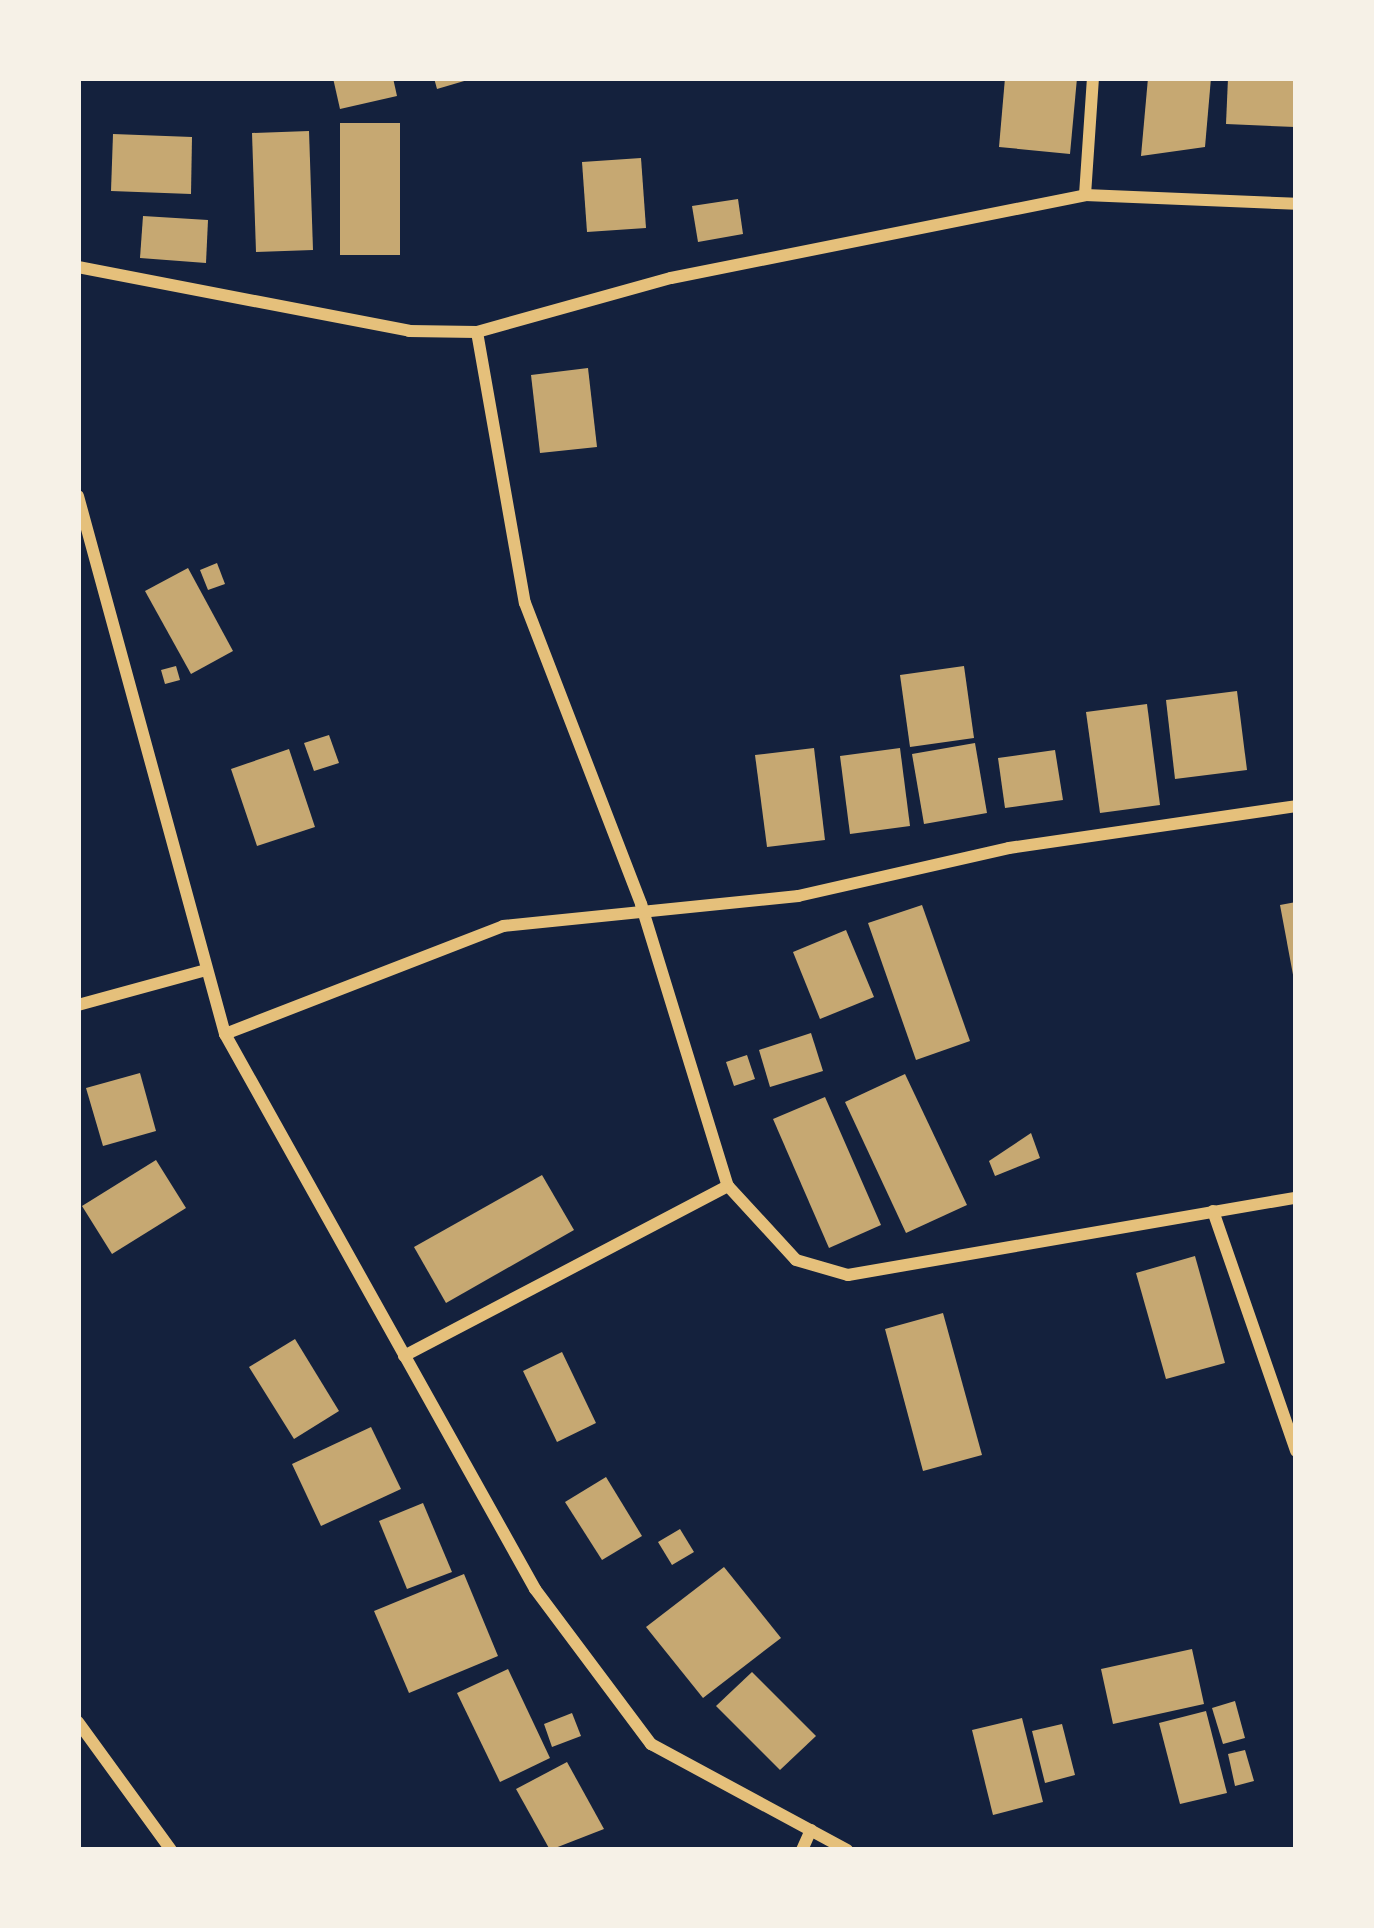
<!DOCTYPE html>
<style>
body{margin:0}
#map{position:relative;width:1374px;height:1928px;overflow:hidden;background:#14213d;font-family:"Crimson Pro",serif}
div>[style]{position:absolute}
.building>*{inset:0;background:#c6a872}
.minor>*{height:12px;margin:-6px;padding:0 6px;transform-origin:6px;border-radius:6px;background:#e5c07b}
span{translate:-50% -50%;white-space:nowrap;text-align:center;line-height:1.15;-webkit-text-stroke:9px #f6f1e7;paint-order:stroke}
.frame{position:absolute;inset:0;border:81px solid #f6f1e7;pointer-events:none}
</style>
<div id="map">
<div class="building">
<i style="clip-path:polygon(333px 78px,393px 78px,397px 96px,340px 109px)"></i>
<i style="clip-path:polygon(434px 78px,471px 78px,471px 79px,437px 89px)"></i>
<i style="clip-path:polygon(1005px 78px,1077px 78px,1070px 154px,999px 147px)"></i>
<i style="clip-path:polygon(1148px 78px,1211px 78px,1205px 147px,1141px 156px)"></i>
<i style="clip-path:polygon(1228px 78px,1296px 78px,1295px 127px,1226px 124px)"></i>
<i style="clip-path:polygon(340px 123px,400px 123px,400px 255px,340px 255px)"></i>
<i style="clip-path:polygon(309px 131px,313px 250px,256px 252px,252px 133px)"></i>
<i style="clip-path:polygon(113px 134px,192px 137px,191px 194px,111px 191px)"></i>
<i style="clip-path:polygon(641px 158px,646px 228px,587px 232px,582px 162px)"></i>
<i style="clip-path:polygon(738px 199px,743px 234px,698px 242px,692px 206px)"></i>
<i style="clip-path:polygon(143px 216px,208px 220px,206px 263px,140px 258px)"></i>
<i style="clip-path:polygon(588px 368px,597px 447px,540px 453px,531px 375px)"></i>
<i style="clip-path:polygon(217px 563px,225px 584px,208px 590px,200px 570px)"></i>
<i style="clip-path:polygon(188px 568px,233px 651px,191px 674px,145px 591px)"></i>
<i style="clip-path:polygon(176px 666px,180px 680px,165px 684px,161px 670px)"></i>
<i style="clip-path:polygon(964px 666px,974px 738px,910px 747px,900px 675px)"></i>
<i style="clip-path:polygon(1237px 691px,1247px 770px,1175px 779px,1166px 700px)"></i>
<i style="clip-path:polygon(1147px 704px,1160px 805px,1100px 813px,1086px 712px)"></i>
<i style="clip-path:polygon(329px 735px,339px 763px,314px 771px,304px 743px)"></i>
<i style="clip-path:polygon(975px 743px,987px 813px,924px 824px,912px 754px)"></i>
<i style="clip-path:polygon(814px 748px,825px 840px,767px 847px,755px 755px)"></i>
<i style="clip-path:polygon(900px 748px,910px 826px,850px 834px,840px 756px)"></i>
<i style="clip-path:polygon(289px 749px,315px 827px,257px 846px,231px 769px)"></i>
<i style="clip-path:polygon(1055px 750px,1063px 800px,1005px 808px,998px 758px)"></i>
<i style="clip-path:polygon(1296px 902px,1296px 980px,1294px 980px,1280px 905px)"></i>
<i style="clip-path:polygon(922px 905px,970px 1041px,916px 1060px,868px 923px)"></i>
<i style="clip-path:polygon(846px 930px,874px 997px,820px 1019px,793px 952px)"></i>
<i style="clip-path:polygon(811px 1033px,823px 1071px,770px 1087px,759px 1050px)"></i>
<i style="clip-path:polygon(747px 1055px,755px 1079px,734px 1086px,726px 1062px)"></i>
<i style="clip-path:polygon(140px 1073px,156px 1131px,103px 1146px,86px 1088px)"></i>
<i style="clip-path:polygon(905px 1074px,967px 1205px,906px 1233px,845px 1102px)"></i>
<i style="clip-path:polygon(825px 1097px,881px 1225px,829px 1248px,773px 1119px)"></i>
<i style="clip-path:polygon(1031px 1133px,1040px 1158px,995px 1176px,989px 1161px)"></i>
<i style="clip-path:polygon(156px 1160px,186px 1208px,112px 1254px,82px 1206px)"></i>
<i style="clip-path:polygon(542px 1175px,574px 1230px,446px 1303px,414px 1247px)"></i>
<i style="clip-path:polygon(1195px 1256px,1225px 1363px,1166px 1379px,1136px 1273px)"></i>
<i style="clip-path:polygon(943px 1313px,982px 1455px,923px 1471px,885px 1329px)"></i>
<i style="clip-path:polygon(295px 1339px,339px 1411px,294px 1439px,249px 1367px)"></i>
<i style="clip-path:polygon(562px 1352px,596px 1423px,557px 1442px,523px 1371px)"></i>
<i style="clip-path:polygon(371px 1427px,401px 1489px,321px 1526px,292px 1464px)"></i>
<i style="clip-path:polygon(606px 1477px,642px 1536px,602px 1560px,565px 1502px)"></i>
<i style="clip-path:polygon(423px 1503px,452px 1572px,407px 1589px,379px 1521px)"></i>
<i style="clip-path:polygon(680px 1529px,694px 1552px,672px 1565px,658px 1542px)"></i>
<i style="clip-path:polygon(724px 1567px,781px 1638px,703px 1698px,646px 1627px)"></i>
<i style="clip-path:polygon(464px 1574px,498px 1656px,409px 1693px,374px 1611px)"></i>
<i style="clip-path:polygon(1192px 1649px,1204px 1704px,1113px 1724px,1101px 1669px)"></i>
<i style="clip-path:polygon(508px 1669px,550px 1758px,500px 1782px,457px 1693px)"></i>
<i style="clip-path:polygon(752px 1672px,816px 1736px,780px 1770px,716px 1706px)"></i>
<i style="clip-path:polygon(1235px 1701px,1245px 1738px,1223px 1744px,1212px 1708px)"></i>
<i style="clip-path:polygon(1206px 1711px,1227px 1793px,1180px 1804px,1159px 1723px)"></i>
<i style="clip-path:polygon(572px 1713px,581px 1736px,552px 1747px,544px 1724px)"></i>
<i style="clip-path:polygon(1022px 1718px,1043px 1802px,993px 1815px,972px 1730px)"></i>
<i style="clip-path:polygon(1062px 1724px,1075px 1775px,1045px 1783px,1032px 1731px)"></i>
<i style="clip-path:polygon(1245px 1750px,1254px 1781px,1235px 1786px,1228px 1754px)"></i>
<i style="clip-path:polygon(567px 1762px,604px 1829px,550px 1850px,516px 1789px)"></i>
</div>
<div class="minor">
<i style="left:1085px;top:195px;width:117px;rotate:-86.1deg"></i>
<i style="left:78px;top:267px;width:337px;rotate:10.9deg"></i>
<i style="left:409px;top:331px;width:68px;rotate:0.8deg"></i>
<i style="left:477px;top:332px;width:201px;rotate:-15.6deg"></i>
<i style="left:671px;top:278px;width:422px;rotate:-11.3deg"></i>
<i style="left:1085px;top:195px;width:211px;rotate:2.4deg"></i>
<i style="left:477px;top:332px;width:275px;rotate:80deg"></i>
<i style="left:525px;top:603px;width:323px;rotate:68.9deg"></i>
<i style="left:641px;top:904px;width:295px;rotate:72.9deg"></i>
<i style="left:78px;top:496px;width:558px;rotate:74.72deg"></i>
<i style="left:225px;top:1034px;width:636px;rotate:60.81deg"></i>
<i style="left:535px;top:1589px;width:194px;rotate:53.2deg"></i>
<i style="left:651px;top:1744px;width:223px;rotate:28.4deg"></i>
<i style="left:78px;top:1005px;width:129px;rotate:-15.3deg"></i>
<i style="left:225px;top:1034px;width:298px;rotate:-21.2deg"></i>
<i style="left:503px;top:926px;width:297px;rotate:-5.8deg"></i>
<i style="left:798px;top:896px;width:216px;rotate:-12.8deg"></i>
<i style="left:1009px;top:848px;width:290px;rotate:-8.3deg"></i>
<i style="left:1213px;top:1211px;width:254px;rotate:70.9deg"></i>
<i style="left:404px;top:1356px;width:366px;rotate:-27.7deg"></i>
<i style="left:728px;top:1186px;width:100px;rotate:47.4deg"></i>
<i style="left:796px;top:1260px;width:54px;rotate:16.1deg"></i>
<i style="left:848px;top:1275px;width:455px;rotate:-9.8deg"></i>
<i style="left:78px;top:1722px;width:158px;rotate:54deg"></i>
<i style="left:802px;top:1850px;width:22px;rotate:-66deg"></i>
</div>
<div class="frame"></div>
</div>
